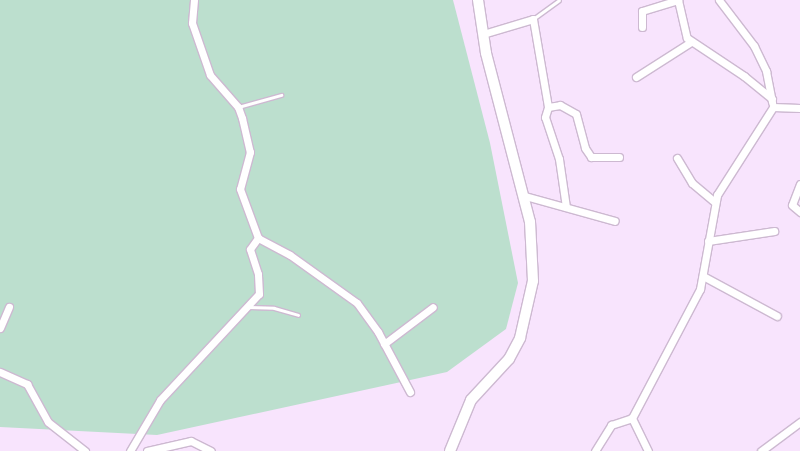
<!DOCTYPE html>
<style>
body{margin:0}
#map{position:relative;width:800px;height:451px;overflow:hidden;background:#f8e4fd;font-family:"DejaVu Sans",sans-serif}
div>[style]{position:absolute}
.green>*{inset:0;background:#bcdfce}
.roads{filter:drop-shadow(1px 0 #cdb9d1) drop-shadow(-1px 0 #cdb9d1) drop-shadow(0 1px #cdb9d1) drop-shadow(0 -1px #cdb9d1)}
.service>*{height:3px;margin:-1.5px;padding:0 1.5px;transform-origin:1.5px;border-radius:1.5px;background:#fff}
.minor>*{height:7px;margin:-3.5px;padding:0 3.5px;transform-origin:3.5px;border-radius:3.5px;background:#fff}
.secondary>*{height:10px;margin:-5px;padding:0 5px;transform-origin:5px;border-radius:5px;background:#fff}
span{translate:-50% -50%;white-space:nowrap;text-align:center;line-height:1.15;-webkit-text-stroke:4.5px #f8e4fd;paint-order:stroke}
</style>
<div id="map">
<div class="green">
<i style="clip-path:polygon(0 0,453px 0,490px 143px,518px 283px,506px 329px,447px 372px,157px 435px,0 427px)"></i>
</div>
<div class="roads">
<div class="service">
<i style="left:533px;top:19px;width:32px;rotate:-36deg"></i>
<i style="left:238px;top:107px;width:45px;rotate:-15.6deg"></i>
<i style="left:249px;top:307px;width:25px;rotate:2deg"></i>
<i style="left:274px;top:308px;width:25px;rotate:16deg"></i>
</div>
<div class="minor">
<i style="left:194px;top:0;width:23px;rotate:95deg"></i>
<i style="left:192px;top:23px;width:55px;rotate:70.9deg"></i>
<i style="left:210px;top:75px;width:43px;rotate:48.8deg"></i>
<i style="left:238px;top:107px;width:12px;rotate:70deg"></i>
<i style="left:242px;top:118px;width:35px;rotate:77deg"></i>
<i style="left:250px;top:152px;width:38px;rotate:105deg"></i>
<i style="left:240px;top:189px;width:52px;rotate:69.8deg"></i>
<i style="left:678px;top:0;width:39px;rotate:77deg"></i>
<i style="left:687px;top:38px;width:69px;rotate:33.7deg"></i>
<i style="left:744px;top:76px;width:36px;rotate:39deg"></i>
<i style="left:719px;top:0;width:58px;rotate:52.7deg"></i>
<i style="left:754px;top:46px;width:28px;rotate:64deg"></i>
<i style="left:766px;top:71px;width:32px;rotate:79deg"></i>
<i style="left:642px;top:27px;width:16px;rotate:-90deg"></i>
<i style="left:642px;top:11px;width:38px;rotate:-17deg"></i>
<i style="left:483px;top:34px;width:52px;rotate:-16.7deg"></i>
<i style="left:533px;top:19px;width:89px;rotate:80.3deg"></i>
<i style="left:636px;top:77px;width:65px;rotate:-32.5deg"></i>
<i style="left:677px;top:158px;width:29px;rotate:59deg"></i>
<i style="left:692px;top:183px;width:30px;rotate:40deg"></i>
<i style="left:800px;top:184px;width:22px;rotate:111deg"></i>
<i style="left:792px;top:205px;width:11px;rotate:41deg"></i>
<i style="left:525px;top:196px;width:93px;rotate:15.5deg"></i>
<i style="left:566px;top:207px;width:49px;rotate:-98.3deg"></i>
<i style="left:559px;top:159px;width:44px;rotate:-108.4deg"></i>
<i style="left:545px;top:117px;width:10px;rotate:-73deg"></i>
<i style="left:548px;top:107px;width:12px;rotate:-9deg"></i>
<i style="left:560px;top:105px;width:18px;rotate:29deg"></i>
<i style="left:576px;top:114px;width:35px;rotate:75deg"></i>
<i style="left:585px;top:148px;width:11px;rotate:56deg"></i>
<i style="left:591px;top:157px;width:28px"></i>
<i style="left:708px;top:241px;width:67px;rotate:-8.6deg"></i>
<i style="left:703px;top:276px;width:84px;rotate:28.4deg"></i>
<i style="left:0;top:328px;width:23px;rotate:-67deg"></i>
<i style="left:384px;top:344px;width:61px;rotate:-37.1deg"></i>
<i style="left:0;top:372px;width:30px;rotate:24deg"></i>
<i style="left:27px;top:384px;width:43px;rotate:61.1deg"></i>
<i style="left:48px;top:422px;width:47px;rotate:38.1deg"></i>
<i style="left:130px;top:451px;width:59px;rotate:-59.5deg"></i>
<i style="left:160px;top:400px;width:145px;rotate:-47deg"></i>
<i style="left:259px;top:294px;width:20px;rotate:-93deg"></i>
<i style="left:258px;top:274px;width:26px;rotate:-108deg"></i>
<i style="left:250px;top:249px;width:14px;rotate:-54deg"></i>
<i style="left:258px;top:238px;width:36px;rotate:28deg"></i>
<i style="left:290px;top:255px;width:82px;rotate:35.6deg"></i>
<i style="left:357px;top:303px;width:36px;rotate:54deg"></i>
<i style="left:378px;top:332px;width:68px;rotate:61.9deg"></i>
<i style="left:147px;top:451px;width:45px;rotate:-12.8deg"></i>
<i style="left:191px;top:441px;width:22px;rotate:27deg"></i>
<i style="left:595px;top:451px;width:31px;rotate:-58deg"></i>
<i style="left:611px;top:425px;width:22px;rotate:-18deg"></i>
<i style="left:648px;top:451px;width:37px;rotate:-116deg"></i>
<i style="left:632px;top:418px;width:146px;rotate:-62.2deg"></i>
<i style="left:700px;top:289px;width:96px;rotate:-79.7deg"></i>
<i style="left:717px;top:195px;width:104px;rotate:-57.5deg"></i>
<i style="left:773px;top:107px;width:27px;rotate:2deg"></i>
<i style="left:761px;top:451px;width:49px;rotate:-36.6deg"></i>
</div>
<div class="secondary">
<i style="left:450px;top:451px;width:55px;rotate:-67.6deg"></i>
<i style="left:471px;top:400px;width:56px;rotate:-47.2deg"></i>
<i style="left:509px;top:359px;width:24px;rotate:-62deg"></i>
<i style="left:520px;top:338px;width:58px;rotate:-77.2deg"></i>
<i style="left:533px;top:281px;width:59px;rotate:-92.9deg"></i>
<i style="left:530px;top:222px;width:175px;rotate:-104.6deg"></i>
<i style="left:486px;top:53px;width:54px;rotate:-98.6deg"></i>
</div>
</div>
</div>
